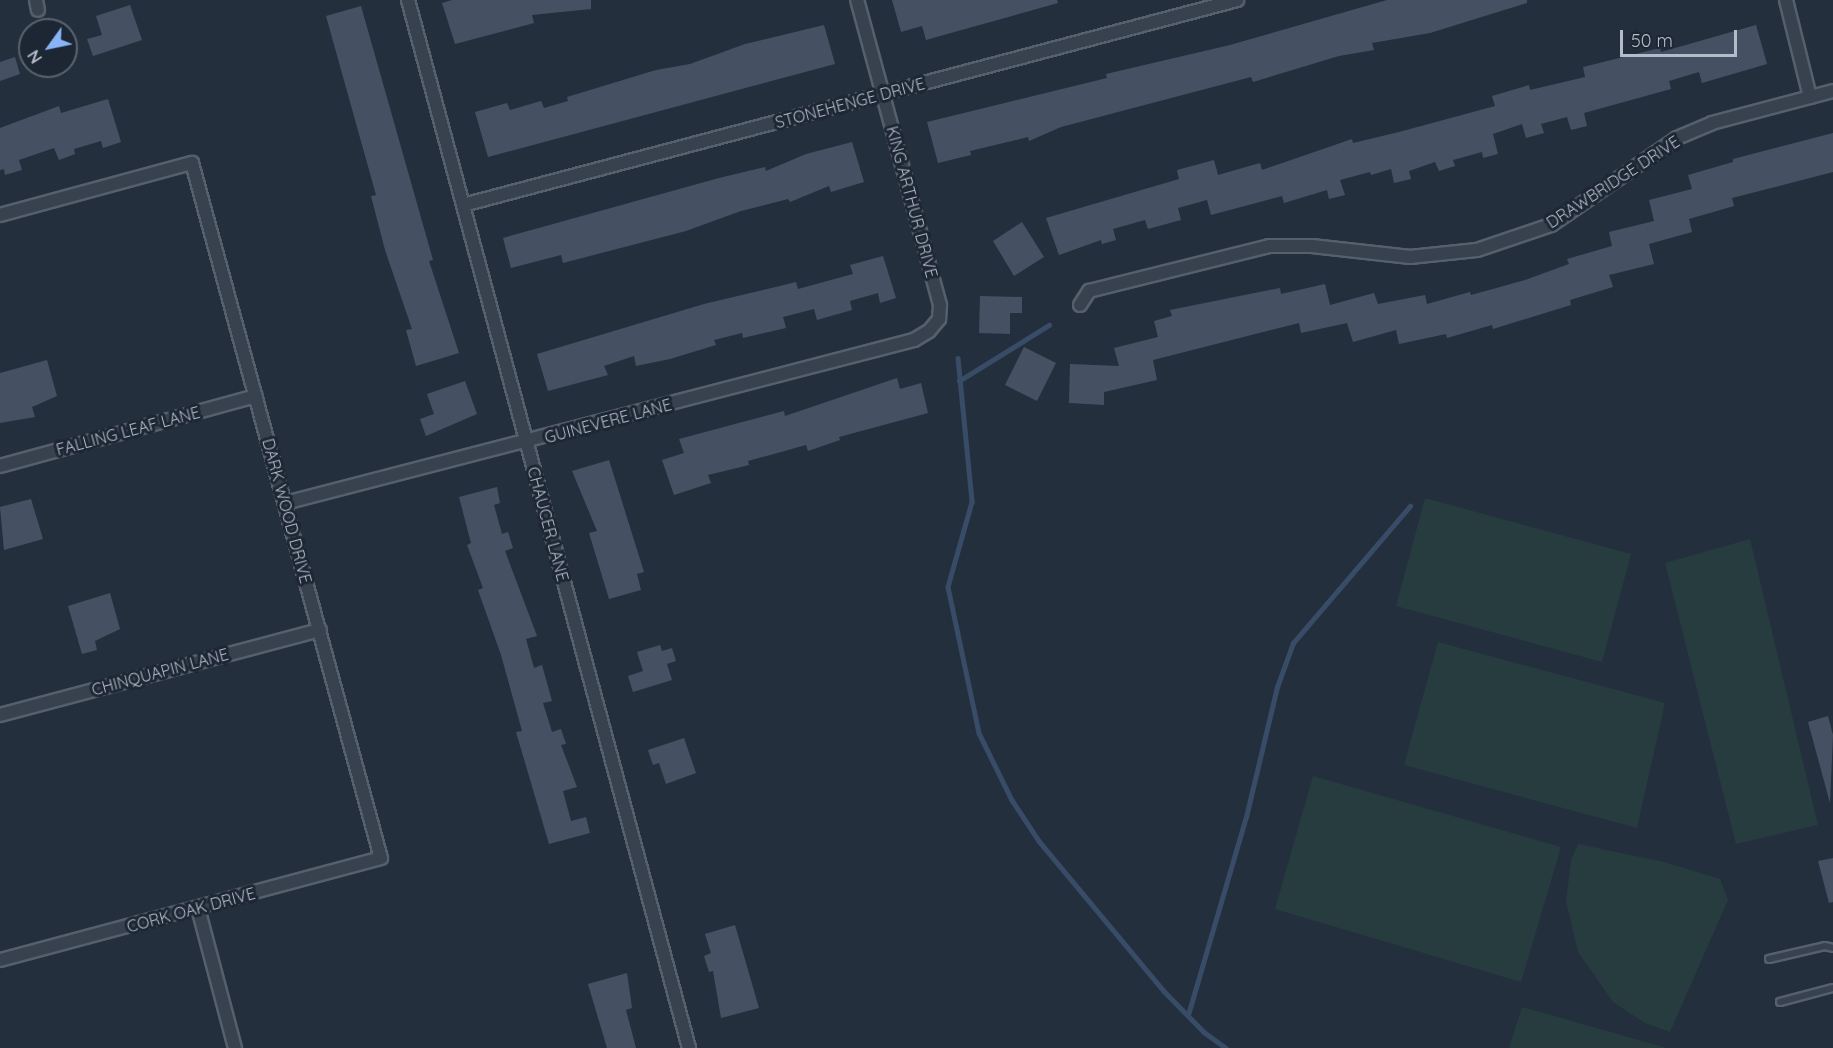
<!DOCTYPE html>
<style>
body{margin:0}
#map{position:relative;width:1833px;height:1048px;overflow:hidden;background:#242f3e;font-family:Quicksand,sans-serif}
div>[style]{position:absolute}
.green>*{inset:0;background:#263c3f}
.stream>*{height:4.5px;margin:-2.25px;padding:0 2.25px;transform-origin:2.25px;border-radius:2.25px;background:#394c67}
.building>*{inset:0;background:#455162}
.roads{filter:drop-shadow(2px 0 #565f6c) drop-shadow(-2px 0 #565f6c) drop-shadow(0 2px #565f6c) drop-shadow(0 -2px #565f6c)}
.lane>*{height:6px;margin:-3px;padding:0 3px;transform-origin:3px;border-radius:3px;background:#38414e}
.street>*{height:12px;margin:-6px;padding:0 6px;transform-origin:6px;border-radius:6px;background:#38414e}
span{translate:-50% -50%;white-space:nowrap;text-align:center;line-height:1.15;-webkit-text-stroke:6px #1d2633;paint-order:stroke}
.street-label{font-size:16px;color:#b4bcc9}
.north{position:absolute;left:18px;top:18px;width:60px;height:60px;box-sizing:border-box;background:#1d2633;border:2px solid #59626f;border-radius:50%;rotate:237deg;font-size:16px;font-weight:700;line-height:24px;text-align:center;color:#b4bcc9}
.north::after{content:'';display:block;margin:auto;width:21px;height:27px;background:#8ab4f8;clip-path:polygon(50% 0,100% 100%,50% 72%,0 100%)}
.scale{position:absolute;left:1620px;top:30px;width:117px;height:27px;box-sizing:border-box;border:3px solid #b4bcc9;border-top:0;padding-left:8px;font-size:18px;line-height:21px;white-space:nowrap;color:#b4bcc9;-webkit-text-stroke:4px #1d2633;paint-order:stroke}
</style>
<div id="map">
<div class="green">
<i style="clip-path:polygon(1425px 498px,1631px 554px,1602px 662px,1396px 606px)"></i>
<i style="clip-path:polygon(1750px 539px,1818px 825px,1736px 844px,1665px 563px)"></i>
<i style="clip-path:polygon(1438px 642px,1665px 703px,1637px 828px,1404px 765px)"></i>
<i style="clip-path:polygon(1313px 776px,1561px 847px,1521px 982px,1275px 909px)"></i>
<i style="clip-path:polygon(1578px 844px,1664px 862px,1720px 879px,1728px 900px,1670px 1032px,1645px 1023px,1613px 1002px,1578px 952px,1566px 901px,1571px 860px)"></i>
<i style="clip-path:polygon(1522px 1007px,1667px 1048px,1509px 1048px)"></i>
</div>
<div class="stream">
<i style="left:958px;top:358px;width:145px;rotate:84.4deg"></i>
<i style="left:972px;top:502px;width:88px;rotate:105.8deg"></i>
<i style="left:948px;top:587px;width:149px;rotate:78deg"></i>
<i style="left:979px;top:733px;width:75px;rotate:63.8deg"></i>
<i style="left:1012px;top:800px;width:49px;rotate:56.6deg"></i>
<i style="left:1039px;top:841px;width:195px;rotate:50.2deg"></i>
<i style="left:1164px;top:991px;width:57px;rotate:45.7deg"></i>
<i style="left:1204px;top:1032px;width:27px;rotate:36deg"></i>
<i style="left:959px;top:381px;width:106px;rotate:-31.9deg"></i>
<i style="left:1188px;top:1015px;width:206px;rotate:-73.7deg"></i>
<i style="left:1246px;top:817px;width:134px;rotate:-76.6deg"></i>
<i style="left:1277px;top:687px;width:47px;rotate:-70deg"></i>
<i style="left:1293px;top:643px;width:180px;rotate:-49.5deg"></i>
</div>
<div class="building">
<i style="clip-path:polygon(452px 0,591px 0,591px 9px,532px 15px,534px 23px,455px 44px,442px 3px)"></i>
<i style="clip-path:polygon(892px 0,1057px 0,1058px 3px,926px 40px,922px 26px,901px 32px)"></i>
<i style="clip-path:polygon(1387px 0,1527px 0,1527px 3px,1430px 33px,1372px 43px,1374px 50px,1339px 56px,1253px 82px,1251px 77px,1061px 127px,1029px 141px,1028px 137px,970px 151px,971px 155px,938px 163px,927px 122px,1107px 78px,1106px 74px,1230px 45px)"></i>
<i style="clip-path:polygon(130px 5px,142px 40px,93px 56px,87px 39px,102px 35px,96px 16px)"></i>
<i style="clip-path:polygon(361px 6px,433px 260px,429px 261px,459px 353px,416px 366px,406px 330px,412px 329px,385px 250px,371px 196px,376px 195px,326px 16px)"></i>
<i style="clip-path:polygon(824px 25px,835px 64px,488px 157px,475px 112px,507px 103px,510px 110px,541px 101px,544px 108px,568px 101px,567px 97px,656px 70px,690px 64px,745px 44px)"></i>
<i style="clip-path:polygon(1756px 25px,1767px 64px,1702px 83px,1699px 72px,1669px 81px,1671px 89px,1584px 113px,1587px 126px,1571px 130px,1567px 117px,1541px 124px,1544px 133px,1526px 138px,1522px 124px,1493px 134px,1498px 154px,1483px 158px,1482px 152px,1453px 160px,1455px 166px,1439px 171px,1435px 162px,1409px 171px,1411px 179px,1394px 183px,1391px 169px,1371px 175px,1370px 172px,1340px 180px,1345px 195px,1329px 199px,1327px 190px,1284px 203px,1282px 196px,1211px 215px,1207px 200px,1178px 208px,1181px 220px,1148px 229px,1145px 220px,1113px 229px,1116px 240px,1102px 244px,1101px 240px,1059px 255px,1046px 218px,1179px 179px,1177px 170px,1214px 160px,1218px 175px,1260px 163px,1262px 170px,1352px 139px,1353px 143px,1399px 132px,1495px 106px,1492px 96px,1529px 85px,1530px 90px,1585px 77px,1583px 67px,1660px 48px,1661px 52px)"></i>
<i style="clip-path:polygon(15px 57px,20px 74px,0 81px,0 62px)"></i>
<i style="clip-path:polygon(108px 99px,121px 142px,103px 148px,101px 141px,74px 149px,75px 154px,59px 160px,54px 148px,19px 160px,22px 170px,5px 175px,4px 169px,0 170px,0 128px,59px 106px,61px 113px)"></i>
<i style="clip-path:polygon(1833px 133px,1833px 172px,1732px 198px,1734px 206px,1689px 219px,1692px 232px,1649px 244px,1654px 264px,1609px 275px,1613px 287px,1570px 300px,1571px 305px,1493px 329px,1492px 325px,1447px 338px,1446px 334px,1399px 344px,1396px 330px,1353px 342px,1347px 323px,1301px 333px,1299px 323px,1153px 360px,1157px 380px,1104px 392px,1104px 405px,1069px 403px,1070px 364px,1119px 366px,1114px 348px,1158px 337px,1154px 321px,1172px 316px,1170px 310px,1280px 288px,1281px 294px,1325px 284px,1330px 305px,1374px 293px,1378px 304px,1425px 295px,1427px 304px,1470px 292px,1471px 295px,1525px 280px,1569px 264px,1567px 259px,1612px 246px,1609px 232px,1654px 221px,1649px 200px,1692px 189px,1688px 175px,1733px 162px,1733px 159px)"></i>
<i style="clip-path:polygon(852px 142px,864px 182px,831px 192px,829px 186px,790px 202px,788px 199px,741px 211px,686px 231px,563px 263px,561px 255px,511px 268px,503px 238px,719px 178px,765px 167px,766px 171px,806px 154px)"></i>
<i style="clip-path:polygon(1022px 222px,1044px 257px,1014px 276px,993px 241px)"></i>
<i style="clip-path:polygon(883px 256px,896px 298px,880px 303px,878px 293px,850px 301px,852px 310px,817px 320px,814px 309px,783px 317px,786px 328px,743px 338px,742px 333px,714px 340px,716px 345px,670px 359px,636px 366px,634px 356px,604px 366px,608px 375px,548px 391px,537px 354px,704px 304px,796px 282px,798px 289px,853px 274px,850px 265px)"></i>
<i style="clip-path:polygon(980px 296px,1022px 297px,1022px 313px,1010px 313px,1010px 334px,979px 333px)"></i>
<i style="clip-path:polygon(1024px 347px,1056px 363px,1037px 401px,1005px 385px)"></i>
<i style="clip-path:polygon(47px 360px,57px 396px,32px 407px,35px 417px,0 423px,0 373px)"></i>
<i style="clip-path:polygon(897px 378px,900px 389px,921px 383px,928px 413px,839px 437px,840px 440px,808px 451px,806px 445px,748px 461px,749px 465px,708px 475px,711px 483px,674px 495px,662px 460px,684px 453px,679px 439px,784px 411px,785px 416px)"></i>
<i style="clip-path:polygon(465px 381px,477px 414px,426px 436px,420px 419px,434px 414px,427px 394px)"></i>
<i style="clip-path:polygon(609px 460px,644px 572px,637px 574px,641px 590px,609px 599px,589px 533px,597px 531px,572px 471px)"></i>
<i style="clip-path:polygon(497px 487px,500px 503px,494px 505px,502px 534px,508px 532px,513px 548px,505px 551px,537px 636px,526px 639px,534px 668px,542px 665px,552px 701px,543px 703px,552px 732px,561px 729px,566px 744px,561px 745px,577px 787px,563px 791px,571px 821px,586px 817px,590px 833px,549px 844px,516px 732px,522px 731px,501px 655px,478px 590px,483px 588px,467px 545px,471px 543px,459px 497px)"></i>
<i style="clip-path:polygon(31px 499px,43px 539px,4px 550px,0 507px)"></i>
<i style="clip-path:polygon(110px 593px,120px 629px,95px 641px,97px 650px,82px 654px,68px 606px)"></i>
<i style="clip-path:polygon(660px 645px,662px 651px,672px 648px,676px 661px,667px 664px,672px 680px,633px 692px,628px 676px,643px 671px,637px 652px)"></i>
<i style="clip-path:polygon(1828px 716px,1833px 735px,1830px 803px,1808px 722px)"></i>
<i style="clip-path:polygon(684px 738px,696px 773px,666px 784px,659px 763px,653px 765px,648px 750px)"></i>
<i style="clip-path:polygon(1833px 858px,1833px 902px,1829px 903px,1818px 861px)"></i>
<i style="clip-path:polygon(735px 925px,759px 1008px,721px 1018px,713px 971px,709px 972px,704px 956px,711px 953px,705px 934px)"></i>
<i style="clip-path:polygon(627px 973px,632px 1008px,626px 1010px,636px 1048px,607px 1048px,588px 984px)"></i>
</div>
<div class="roads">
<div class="lane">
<i style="left:1769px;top:959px;width:57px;rotate:-13.1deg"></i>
<i style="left:1825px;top:946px;width:8px;rotate:14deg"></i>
<i style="left:1780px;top:1002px;width:55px;rotate:-14.8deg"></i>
</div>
<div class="street">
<i style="left:36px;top:0;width:10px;rotate:79deg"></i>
<i style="left:408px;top:0;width:1085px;rotate:74.99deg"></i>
<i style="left:1786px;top:0;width:100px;rotate:76.1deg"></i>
<i style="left:463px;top:205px;width:801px;rotate:-14.83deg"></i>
<i style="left:0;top:215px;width:199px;rotate:-15.2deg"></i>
<i style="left:192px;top:163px;width:720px;rotate:74.79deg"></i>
<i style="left:381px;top:858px;width:394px;rotate:165deg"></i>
<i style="left:1080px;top:305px;width:17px;rotate:-57deg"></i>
<i style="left:1089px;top:291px;width:186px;rotate:-14deg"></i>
<i style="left:1269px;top:246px;width:43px"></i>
<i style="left:1312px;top:246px;width:99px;rotate:6.4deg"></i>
<i style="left:1410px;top:257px;width:67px;rotate:-6deg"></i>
<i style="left:1477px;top:250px;width:78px;rotate:-18.7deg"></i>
<i style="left:1551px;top:225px;width:153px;rotate:-34.6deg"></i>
<i style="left:1677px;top:138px;width:38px;rotate:-23deg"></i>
<i style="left:1712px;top:123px;width:125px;rotate:-14.8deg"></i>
<i style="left:0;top:466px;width:265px;rotate:-15.3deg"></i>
<i style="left:285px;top:503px;width:650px;rotate:-14.53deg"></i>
<i style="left:914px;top:340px;width:17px;rotate:-31deg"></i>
<i style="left:929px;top:331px;width:16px;rotate:-50deg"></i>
<i style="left:939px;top:319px;width:14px;rotate:-86deg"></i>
<i style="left:940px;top:305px;width:316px;rotate:-105.2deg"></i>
<i style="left:0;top:715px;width:331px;rotate:-14.9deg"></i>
<i style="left:198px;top:908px;width:145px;rotate:75.2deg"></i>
</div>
</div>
<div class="street-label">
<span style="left:850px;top:103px;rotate:-15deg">STONEHENGE DRIVE</span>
<span style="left:1613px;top:182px;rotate:-33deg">DRAWBRIDGE DRIVE</span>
<span style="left:912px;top:202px;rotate:75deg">KING ARTHUR DRIVE</span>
<span style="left:608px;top:421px;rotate:-15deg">GUINEVERE LANE</span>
<span style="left:128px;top:431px;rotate:-15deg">FALLING LEAF LANE</span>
<span style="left:287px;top:511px;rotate:75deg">DARK WOOD DRIVE</span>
<span style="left:548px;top:524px;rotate:75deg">CHAUCER LANE</span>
<span style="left:160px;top:672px;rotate:-15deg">CHINQUAPIN LANE</span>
<span style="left:191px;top:910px;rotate:-15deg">CORK OAK DRIVE</span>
</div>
<div class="north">N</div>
<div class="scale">50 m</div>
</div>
